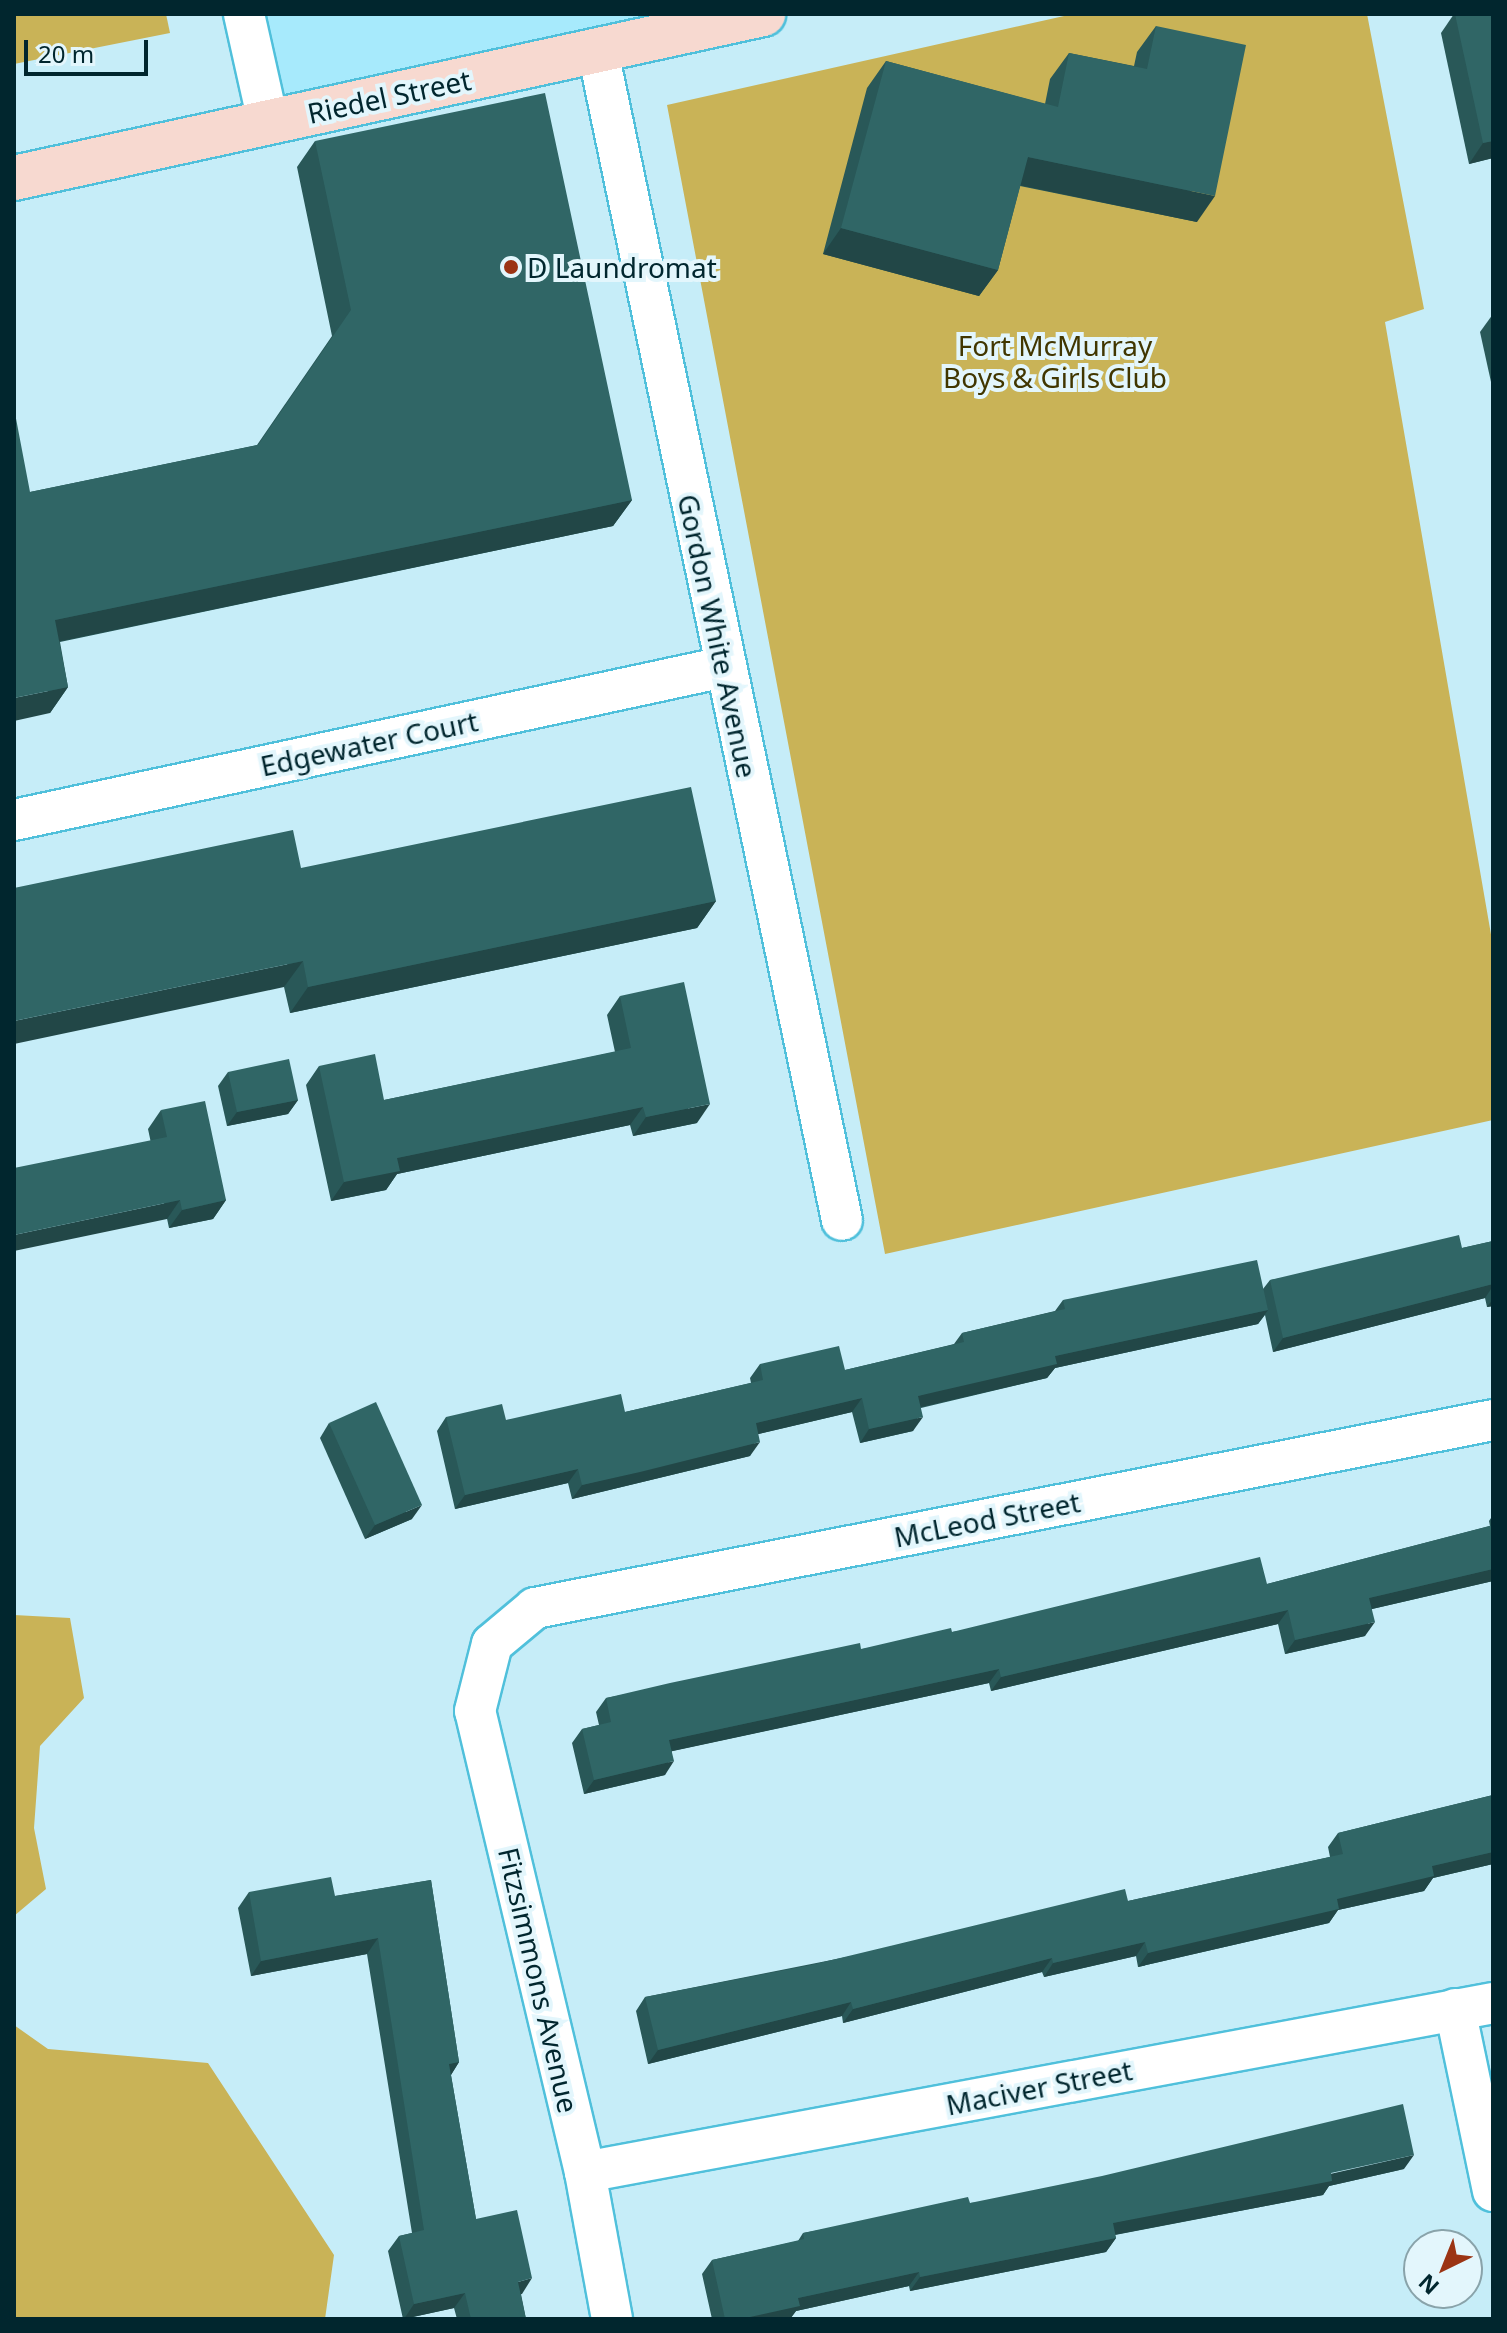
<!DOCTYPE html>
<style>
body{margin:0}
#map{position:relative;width:1507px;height:2333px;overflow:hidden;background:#c6edf8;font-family:"Noto Sans",sans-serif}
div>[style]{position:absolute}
.built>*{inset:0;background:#a7eafc}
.green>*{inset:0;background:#c9b357}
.roads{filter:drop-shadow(2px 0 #50c0db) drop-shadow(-2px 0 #50c0db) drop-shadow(0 2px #50c0db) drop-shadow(0 -2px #50c0db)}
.street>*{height:40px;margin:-20px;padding:0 20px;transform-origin:20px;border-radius:20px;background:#fff}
.secondary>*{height:44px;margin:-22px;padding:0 22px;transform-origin:22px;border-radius:22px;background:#f7d9d0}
.wall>*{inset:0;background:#295858}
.shaded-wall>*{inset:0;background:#224747}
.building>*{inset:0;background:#306666}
.dots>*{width:22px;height:22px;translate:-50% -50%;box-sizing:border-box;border:4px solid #e3f6fc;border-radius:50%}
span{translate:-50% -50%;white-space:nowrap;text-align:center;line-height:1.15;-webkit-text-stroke:8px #e3f6fc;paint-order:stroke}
.street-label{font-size:28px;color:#01262e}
.poi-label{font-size:28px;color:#01262e}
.left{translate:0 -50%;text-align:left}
.park-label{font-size:28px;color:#413600}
.frame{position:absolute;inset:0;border:16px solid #01262e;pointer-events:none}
.north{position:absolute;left:1403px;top:2229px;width:80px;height:80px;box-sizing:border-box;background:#e3f6fc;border:2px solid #89a3aa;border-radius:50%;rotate:223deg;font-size:22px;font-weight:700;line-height:32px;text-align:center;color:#01262e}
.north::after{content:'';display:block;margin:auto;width:28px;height:36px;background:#9b3414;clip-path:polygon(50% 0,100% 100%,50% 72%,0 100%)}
.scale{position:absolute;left:24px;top:40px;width:124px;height:36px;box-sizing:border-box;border:4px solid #01262e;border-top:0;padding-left:10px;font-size:24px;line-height:28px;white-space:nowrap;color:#01262e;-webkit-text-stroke:6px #e3f6fc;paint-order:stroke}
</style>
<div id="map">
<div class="built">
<i style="clip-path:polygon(244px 14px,745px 14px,268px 121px)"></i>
</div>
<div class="green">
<i style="clip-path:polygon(14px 14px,166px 14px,170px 33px,14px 64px)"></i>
<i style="clip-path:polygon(1073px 14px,1367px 14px,1424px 309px,1385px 322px,1493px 946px,1493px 1120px,885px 1254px,667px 105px)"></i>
<i style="clip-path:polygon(14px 1615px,70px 1618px,84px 1698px,40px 1746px,34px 1828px,46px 1889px,14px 1916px)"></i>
<i style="clip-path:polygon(14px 2025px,48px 2049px,208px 2063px,334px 2255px,325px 2319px,14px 2319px)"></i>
</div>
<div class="roads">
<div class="street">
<i style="left:244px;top:14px;width:110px;rotate:77.4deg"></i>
<i style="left:598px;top:52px;width:1193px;rotate:78.2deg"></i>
<i style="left:14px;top:820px;width:726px;rotate:-12.16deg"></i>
<i style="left:1455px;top:2009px;width:186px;rotate:78.2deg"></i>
<i style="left:585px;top:2172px;width:924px;rotate:-10.54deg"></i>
<i style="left:612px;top:2319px;width:149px;rotate:-100.4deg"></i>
<i style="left:585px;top:2172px;width:474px;rotate:-103.4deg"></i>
<i style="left:475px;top:1711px;width:69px;rotate:-75.8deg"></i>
<i style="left:492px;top:1644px;width:56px;rotate:-39.9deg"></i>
<i style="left:535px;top:1608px;width:976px;rotate:-11.1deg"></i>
</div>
<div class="secondary">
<i style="left:14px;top:178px;width:767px;rotate:-12.35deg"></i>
</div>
</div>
<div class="wall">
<i style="clip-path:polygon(1454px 14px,1493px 14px,1493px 158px,1469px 164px,1441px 33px)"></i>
<i style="clip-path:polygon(1156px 26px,1197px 222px,1020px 186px,998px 270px,979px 296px,823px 254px,867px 88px,886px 61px,1045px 104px,1050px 79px,1069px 53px,1134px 66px,1137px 52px)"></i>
<i style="clip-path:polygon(315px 141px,632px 500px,613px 526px,60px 642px,68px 687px,50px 713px,30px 492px,257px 445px,332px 336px,297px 167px)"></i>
<i style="clip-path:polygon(1493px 314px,1493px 391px,1480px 332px)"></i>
<i style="clip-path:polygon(301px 868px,716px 901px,697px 928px,290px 1013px,284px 987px)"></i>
<i style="clip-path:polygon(620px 996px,697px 1123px,633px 1136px,630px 1125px,397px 1174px,386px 1190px,331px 1201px,306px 1085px,319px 1066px,384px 1100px,615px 1052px,607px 1015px)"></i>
<i style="clip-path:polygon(228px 1072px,298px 1100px,288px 1114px,227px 1126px,218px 1086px)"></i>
<i style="clip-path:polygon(161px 1110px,226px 1200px,213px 1219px,169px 1228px,148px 1129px)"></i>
<i style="clip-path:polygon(1493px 1241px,1493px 1306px,1487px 1307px,1485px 1298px,1273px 1352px,1265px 1315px,1258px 1324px,1055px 1368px,1047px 1378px,921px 1408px,913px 1431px,860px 1443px,852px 1412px,758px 1434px,750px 1456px,572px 1499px,568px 1483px,455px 1509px,437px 1431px,446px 1417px,506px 1420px,625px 1412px,751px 1383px,750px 1378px,760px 1364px,845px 1370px,954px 1344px,962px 1333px,1055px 1311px,1063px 1300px,1263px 1289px,1270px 1280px,1462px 1248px)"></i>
<i style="clip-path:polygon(329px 1423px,412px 1519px,365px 1539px,320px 1438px)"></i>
<i style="clip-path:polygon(1493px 1515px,1493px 1581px,1372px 1609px,1365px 1636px,1285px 1654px,1278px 1624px,991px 1691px,989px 1683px,672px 1751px,665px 1775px,584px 1794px,572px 1743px,582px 1729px,599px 1725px,596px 1712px,606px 1698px,952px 1632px,1267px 1584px,1490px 1526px,1489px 1521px)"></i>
<i style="clip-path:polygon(1493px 1795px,1493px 1864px,1433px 1878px,1424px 1891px,1338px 1910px,1329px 1923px,1138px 1967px,1136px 1956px,1044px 1977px,1042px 1972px,843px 2023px,842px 2016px,648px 2064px,636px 2011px,645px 1997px,1128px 1901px,1330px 1857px,1328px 1847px,1338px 1833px)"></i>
<i style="clip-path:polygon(431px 1880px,459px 2062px,451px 2075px,476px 2219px,522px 2294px,521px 2294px,526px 2319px,457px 2319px,454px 2308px,403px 2319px,388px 2251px,399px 2236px,412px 2233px,367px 1954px,251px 1976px,238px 1908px,249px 1892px,335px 1896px)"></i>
<i style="clip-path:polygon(1404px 2169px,1329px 2186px,1323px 2195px,1115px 2235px,1116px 2238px,1106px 2252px,910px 2291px,909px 2286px,796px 2311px,790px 2319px,712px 2319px,702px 2274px,712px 2260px,798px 2241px,803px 2233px,970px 2203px)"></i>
</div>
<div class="shaded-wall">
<i style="clip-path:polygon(1493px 141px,1493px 158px,1469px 164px,1483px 143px)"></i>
<i style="clip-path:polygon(1028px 157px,1215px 196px,1197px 222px,1009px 183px)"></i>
<i style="clip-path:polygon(841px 228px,998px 270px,979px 296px,823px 254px)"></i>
<i style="clip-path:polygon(632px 500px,613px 526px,37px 646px,55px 620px)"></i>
<i style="clip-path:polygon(68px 687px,50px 713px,14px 721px,14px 698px)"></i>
<i style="clip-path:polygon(716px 901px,697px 928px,290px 1013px,308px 987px)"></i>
<i style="clip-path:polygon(303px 961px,284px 987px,14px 1044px,14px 1021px)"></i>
<i style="clip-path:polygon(298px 1100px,288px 1114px,227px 1126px,237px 1112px)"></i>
<i style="clip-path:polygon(710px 1104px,697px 1123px,633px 1136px,646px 1117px)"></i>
<i style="clip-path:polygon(643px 1107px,630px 1125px,397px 1174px,386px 1190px,331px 1201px,344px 1182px,397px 1158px)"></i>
<i style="clip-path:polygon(180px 1200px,167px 1219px,14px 1251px,14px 1235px)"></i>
<i style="clip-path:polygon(226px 1200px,213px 1219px,169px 1228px,182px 1210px)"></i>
<i style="clip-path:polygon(1493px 1284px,1493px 1286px,1485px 1298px,1273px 1352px,1283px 1338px)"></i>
<i style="clip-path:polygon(1493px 1299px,1493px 1306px,1487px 1307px)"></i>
<i style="clip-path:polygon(1268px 1310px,1258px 1324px,1055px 1368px,1047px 1378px,908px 1410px,918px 1396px,1055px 1356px)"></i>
<i style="clip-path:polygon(862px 1398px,852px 1412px,746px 1437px,756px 1423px)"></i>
<i style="clip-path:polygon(923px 1417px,913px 1431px,860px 1443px,869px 1429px)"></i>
<i style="clip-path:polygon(760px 1442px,750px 1456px,572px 1499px,582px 1485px)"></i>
<i style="clip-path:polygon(578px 1469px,568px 1483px,455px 1509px,465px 1495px)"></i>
<i style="clip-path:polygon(422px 1505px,412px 1519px,365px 1539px,375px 1525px)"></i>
<i style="clip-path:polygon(1493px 1569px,1493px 1581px,1359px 1612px,1369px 1598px)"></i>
<i style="clip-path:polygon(1288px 1610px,1278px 1624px,991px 1691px,1001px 1677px)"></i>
<i style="clip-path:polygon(1375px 1622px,1365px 1636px,1285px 1654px,1295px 1640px)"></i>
<i style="clip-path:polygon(999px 1669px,989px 1683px,659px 1754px,669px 1740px)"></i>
<i style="clip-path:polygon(674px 1761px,665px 1775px,584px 1794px,594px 1780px)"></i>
<i style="clip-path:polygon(1493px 1852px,1493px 1864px,1433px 1878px,1424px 1891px,1338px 1910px,1329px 1923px,1138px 1967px,1148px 1953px,1337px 1899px,1432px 1866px)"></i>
<i style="clip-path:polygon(378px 1938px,367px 1954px,251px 1976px,261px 1961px)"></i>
<i style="clip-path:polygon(1145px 1942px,1136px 1956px,1044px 1977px,1053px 1963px)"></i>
<i style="clip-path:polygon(1052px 1958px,1042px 1972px,843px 2023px,853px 2009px)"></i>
<i style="clip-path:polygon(851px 2002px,842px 2016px,648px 2064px,658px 2050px)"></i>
<i style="clip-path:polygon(459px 2062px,449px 2078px,449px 2064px)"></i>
<i style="clip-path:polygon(1414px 2155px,1404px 2169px,1329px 2186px,1323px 2195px,1103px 2237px,1113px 2223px)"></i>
<i style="clip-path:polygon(1116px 2238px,1106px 2252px,910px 2291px,920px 2277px)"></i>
<i style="clip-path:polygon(919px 2272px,909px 2286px,796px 2311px,790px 2319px,741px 2319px,798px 2298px)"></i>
<i style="clip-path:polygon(532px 2278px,522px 2294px,507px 2297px,518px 2282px)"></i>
<i style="clip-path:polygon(465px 2293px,454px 2308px,404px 2319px,414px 2304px)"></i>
</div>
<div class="building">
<i style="clip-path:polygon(1455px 14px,1493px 14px,1493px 141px,1483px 143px)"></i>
<i style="clip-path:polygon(1156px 26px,1246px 45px,1215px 196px,1028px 157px,998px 270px,841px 228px,886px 61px,1058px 107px,1069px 53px,1147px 69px)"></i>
<i style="clip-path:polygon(545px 93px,632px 500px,55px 620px,68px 687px,14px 698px,14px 408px,30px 492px,258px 445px,351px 310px,315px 141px)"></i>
<i style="clip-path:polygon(691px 787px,716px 901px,308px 987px,303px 961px,14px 1021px,14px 888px,293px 830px,301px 868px)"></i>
<i style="clip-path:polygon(684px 982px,710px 1104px,646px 1117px,643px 1107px,397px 1158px,400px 1171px,344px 1182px,319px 1066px,375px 1054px,384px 1100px,631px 1048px,620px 996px)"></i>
<i style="clip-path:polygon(289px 1059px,298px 1100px,237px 1112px,228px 1072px)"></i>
<i style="clip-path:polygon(205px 1101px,226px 1200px,182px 1210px,180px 1200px,14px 1235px,14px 1168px,167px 1137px,161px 1110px)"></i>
<i style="clip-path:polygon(1459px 1235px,1462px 1248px,1493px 1241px,1493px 1284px,1283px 1338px,1270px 1280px)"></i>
<i style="clip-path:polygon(1257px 1260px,1268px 1310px,1055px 1356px,1057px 1364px,918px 1396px,923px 1417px,869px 1429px,862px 1398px,756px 1423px,760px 1442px,640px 1472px,582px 1485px,578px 1469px,465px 1495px,446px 1417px,502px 1404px,506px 1420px,621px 1394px,625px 1412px,763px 1380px,760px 1364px,839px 1346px,845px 1370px,964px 1342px,962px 1333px,1065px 1309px,1063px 1300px)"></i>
<i style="clip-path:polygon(376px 1402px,422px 1505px,375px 1525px,329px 1423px)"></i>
<i style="clip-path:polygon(1493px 1525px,1493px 1569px,1369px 1598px,1375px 1622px,1295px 1640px,1288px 1610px,1001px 1677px,999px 1669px,669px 1740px,674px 1761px,594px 1780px,582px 1729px,611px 1722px,606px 1698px,670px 1683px,860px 1643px,861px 1649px,951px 1628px,952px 1632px,1260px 1557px,1267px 1584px)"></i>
<i style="clip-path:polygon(1493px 1795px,1493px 1852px,1432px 1866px,1434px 1876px,1337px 1899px,1339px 1909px,1148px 1953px,1145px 1942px,1053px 1963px,1052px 1958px,853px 2009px,851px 2002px,658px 2050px,645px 1997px,811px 1965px,1125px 1889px,1128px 1901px,1343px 1854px,1338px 1833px)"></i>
<i style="clip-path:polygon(331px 1877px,335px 1896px,431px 1880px,459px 2062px,449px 2064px,476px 2219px,517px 2210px,532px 2278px,518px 2282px,526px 2319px,471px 2319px,465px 2293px,414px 2304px,399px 2236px,424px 2230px,378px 1938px,261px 1961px,249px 1892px)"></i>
<i style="clip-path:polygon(1403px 2104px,1414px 2155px,1331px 2173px,1332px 2181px,1113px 2223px,1116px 2238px,920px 2277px,919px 2272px,798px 2298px,800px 2306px,741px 2319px,725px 2319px,712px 2260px,804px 2239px,803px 2233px,968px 2197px,970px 2203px,1102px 2176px)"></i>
</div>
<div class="dots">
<i style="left:511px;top:267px;background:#9b3414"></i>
</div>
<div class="street-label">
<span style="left:389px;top:96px;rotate:-12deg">Riedel Street</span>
<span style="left:718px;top:636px;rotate:78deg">Gordon White Avenue</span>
<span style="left:369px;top:743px;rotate:-12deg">Edgewater Court</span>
<span style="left:987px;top:1519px;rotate:-11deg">McLeod Street</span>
<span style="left:539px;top:1980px;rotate:77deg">Fitzsimmons Avenue</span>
<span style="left:1039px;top:2087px;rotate:-11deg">Maciver Street</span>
</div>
<div class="poi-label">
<span class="left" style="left:527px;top:267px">D Laundromat</span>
</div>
<div class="park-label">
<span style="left:1055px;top:361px">Fort McMurray<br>Boys &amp; Girls Club</span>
</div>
<div class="frame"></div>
<div class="north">N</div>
<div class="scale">20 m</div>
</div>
